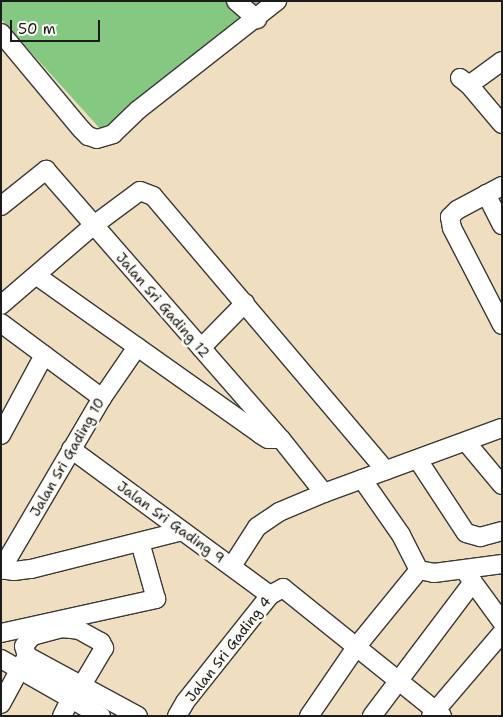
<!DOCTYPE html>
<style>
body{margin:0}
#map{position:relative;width:503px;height:717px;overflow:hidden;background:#efdfc0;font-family:"Shantell Sans",sans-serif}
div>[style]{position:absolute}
.green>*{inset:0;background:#84c882}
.roads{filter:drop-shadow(1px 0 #3c3935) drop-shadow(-1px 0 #3c3935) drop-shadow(0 1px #3c3935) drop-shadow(0 -1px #3c3935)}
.minor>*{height:18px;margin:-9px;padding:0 9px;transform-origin:9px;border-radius:9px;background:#fff}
span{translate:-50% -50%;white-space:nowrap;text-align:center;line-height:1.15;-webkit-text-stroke:5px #fdfcf7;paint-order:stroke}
.street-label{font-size:14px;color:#1c1c1c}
.frame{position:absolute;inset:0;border:2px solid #1c1c1c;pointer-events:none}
.scale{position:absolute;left:10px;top:20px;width:90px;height:22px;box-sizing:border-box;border:2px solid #1c1c1c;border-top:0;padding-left:6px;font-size:15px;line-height:18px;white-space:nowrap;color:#1c1c1c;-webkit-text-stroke:4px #fdfcf7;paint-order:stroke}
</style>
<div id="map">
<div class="green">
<i style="clip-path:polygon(1px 1px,262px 1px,103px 132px,1px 19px)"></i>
</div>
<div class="roads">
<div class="minor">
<i style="left:236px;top:1px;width:28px;rotate:41deg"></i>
<i style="left:1px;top:33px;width:125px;rotate:50.2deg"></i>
<i style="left:81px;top:129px;width:10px;rotate:45deg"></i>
<i style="left:88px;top:136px;width:9px;rotate:18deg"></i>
<i style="left:97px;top:139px;width:17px;rotate:-17deg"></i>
<i style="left:113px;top:134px;width:35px;rotate:-44deg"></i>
<i style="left:138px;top:110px;width:177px;rotate:-38.1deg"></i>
<i style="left:460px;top:78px;width:11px;rotate:38deg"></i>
<i style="left:469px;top:85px;width:51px;rotate:49.8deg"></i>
<i style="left:469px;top:85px;width:41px;rotate:-36deg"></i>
<i style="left:502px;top:186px;width:51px;rotate:151.9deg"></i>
<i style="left:457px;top:210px;width:10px;rotate:135deg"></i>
<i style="left:450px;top:217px;width:11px;rotate:80deg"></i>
<i style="left:452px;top:228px;width:109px;rotate:62.7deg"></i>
<i style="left:486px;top:194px;width:35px;rotate:63deg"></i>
<i style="left:1px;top:206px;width:58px;rotate:-38.7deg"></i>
<i style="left:46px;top:170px;width:357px;rotate:48.9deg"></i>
<i style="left:281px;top:439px;width:69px;rotate:51.5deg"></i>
<i style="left:37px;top:276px;width:273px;rotate:35.3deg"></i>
<i style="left:260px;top:434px;width:9px;rotate:32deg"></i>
<i style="left:268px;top:439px;width:13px"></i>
<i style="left:1px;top:305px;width:123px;rotate:-40.7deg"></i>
<i style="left:94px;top:225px;width:57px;rotate:-36.5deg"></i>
<i style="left:140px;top:191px;width:14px;rotate:21deg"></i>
<i style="left:153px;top:196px;width:360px;rotate:49.7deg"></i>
<i style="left:1px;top:323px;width:126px;rotate:36.6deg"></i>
<i style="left:201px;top:348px;width:63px;rotate:-45.6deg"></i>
<i style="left:1px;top:435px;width:91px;rotate:-61.7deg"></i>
<i style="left:466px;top:442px;width:56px;rotate:50.1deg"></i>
<i style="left:71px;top:449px;width:247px;rotate:36.3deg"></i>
<i style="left:418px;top:460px;width:87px;rotate:56.7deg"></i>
<i style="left:466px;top:533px;width:15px;rotate:16deg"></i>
<i style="left:480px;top:537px;width:23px;rotate:-15deg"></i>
<i style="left:362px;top:479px;width:68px;rotate:55.1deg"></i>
<i style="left:401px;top:535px;width:39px;rotate:63deg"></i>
<i style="left:419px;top:570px;width:15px;rotate:11deg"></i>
<i style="left:434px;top:573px;width:69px;rotate:-7.5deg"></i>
<i style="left:232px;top:566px;width:46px;rotate:-57.3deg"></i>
<i style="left:257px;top:527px;width:27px;rotate:-34deg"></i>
<i style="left:279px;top:512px;width:49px;rotate:-22.9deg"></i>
<i style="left:324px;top:493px;width:189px;rotate:-20.1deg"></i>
<i style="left:1px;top:569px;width:13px;rotate:9deg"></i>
<i style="left:14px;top:571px;width:17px;rotate:-7deg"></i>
<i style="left:31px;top:569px;width:156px;rotate:-14.1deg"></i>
<i style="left:1px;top:570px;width:199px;rotate:-59.6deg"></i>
<i style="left:102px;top:398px;width:62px;rotate:-55.5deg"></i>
<i style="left:467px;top:574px;width:59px;rotate:53.9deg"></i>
<i style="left:1px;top:633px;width:159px;rotate:-12.4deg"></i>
<i style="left:156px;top:599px;width:59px;rotate:-105.7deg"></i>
<i style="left:27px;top:656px;width:10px;rotate:-107deg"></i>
<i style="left:24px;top:646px;width:13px;rotate:-51deg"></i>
<i style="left:32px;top:636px;width:30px;rotate:-15deg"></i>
<i style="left:61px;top:628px;width:18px;rotate:6deg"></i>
<i style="left:79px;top:630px;width:25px;rotate:29deg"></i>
<i style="left:101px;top:642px;width:7px;rotate:63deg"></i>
<i style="left:104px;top:648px;width:43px;rotate:120.7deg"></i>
<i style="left:1px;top:659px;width:115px;rotate:29.7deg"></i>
<i style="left:1px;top:704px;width:55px;rotate:-61.6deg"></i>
<i style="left:27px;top:656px;width:126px;rotate:28.4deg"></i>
<i style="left:62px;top:716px;width:20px;rotate:-63deg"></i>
<i style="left:177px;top:716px;width:16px;rotate:-60deg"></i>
<i style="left:185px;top:702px;width:137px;rotate:-51.5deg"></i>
<i style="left:270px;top:595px;width:15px;rotate:-28deg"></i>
<i style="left:283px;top:588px;width:204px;rotate:38.8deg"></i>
<i style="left:309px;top:716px;width:85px;rotate:-55.6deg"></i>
<i style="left:357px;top:646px;width:98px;rotate:-50.8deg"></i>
<i style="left:372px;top:716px;width:168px;rotate:-53deg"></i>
<i style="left:431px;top:716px;width:109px;rotate:-49.5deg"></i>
</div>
</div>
<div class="street-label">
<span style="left:163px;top:305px;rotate:49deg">Jalan Sri Gading 12</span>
<span style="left:67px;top:457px;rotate:-60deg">Jalan Sri Gading 10</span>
<span style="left:171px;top:522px;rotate:36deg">Jalan Sri Gading 9</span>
<span style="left:228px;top:649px;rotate:-52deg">Jalan Sri Gading 4</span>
</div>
<div class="frame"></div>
<div class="scale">50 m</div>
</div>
